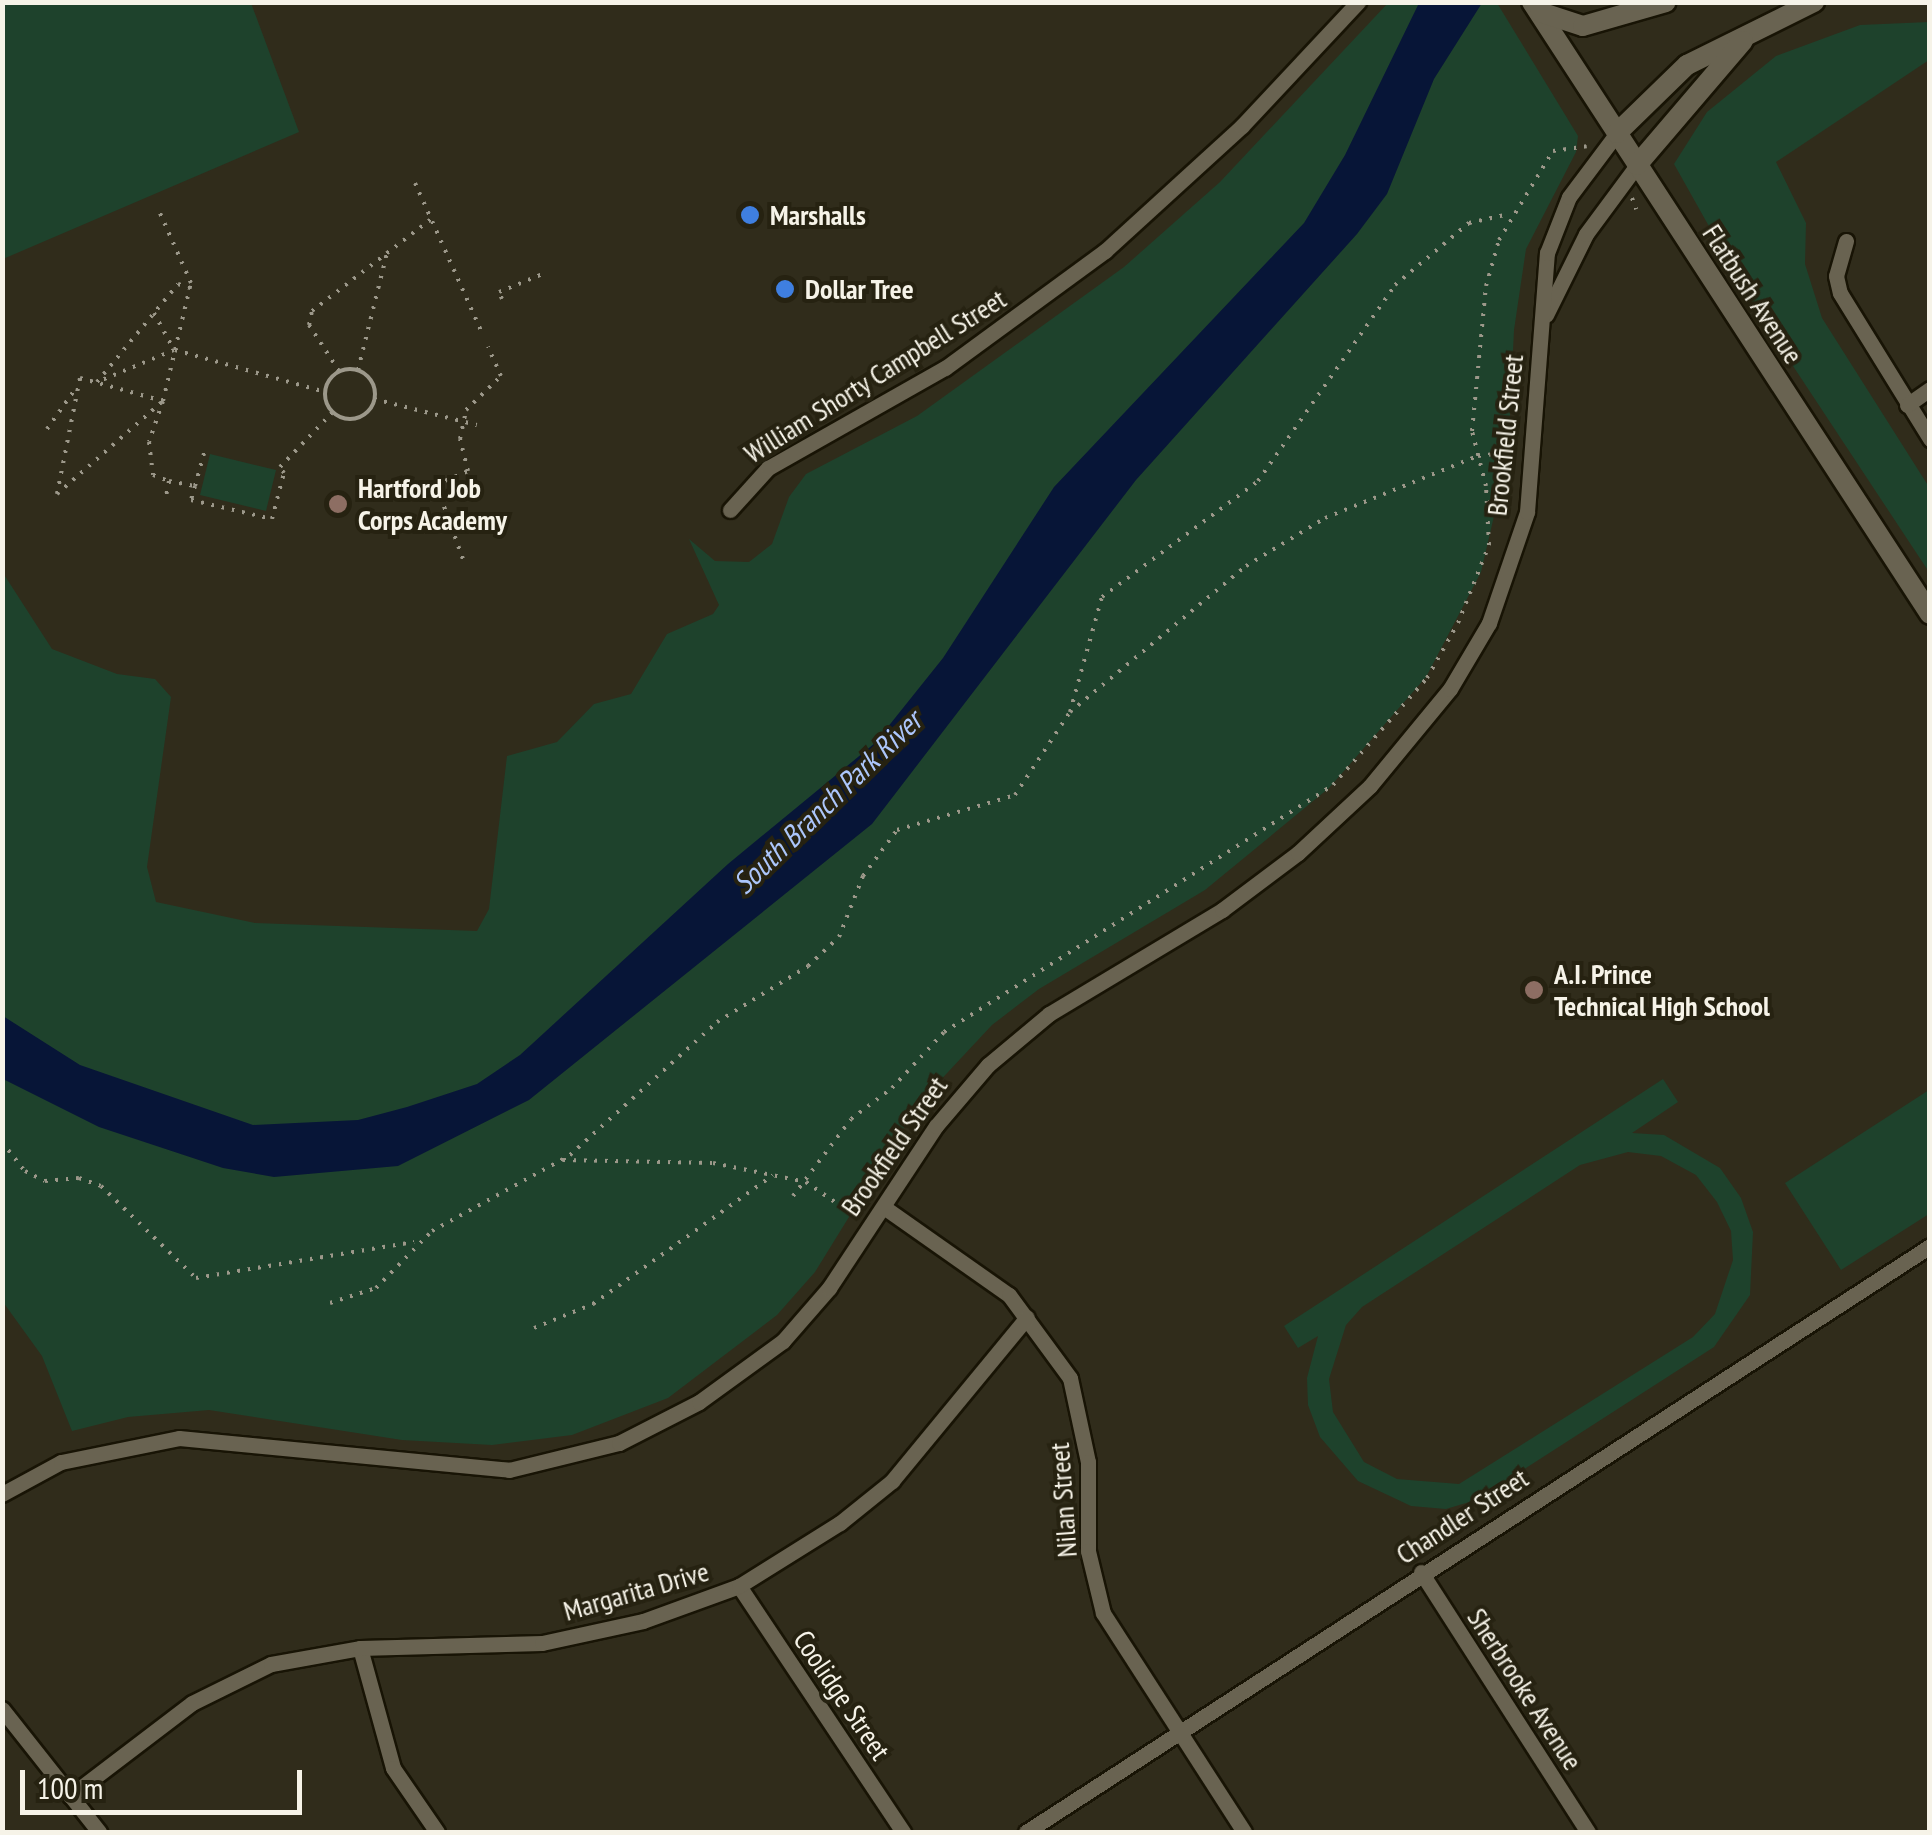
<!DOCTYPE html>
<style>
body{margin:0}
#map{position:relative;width:1932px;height:1835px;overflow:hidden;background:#302c1b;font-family:"PT Sans Narrow",sans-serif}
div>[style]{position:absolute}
.green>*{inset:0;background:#1e422c}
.water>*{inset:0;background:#071537}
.path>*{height:4px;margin-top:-2px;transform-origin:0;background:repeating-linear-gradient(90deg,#9c988a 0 2.5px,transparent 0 10.5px)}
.path>.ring{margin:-2px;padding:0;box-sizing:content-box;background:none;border:4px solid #9c988a;border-radius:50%}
.roads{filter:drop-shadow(2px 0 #181405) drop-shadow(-2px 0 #181405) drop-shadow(0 2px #181405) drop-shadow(0 -2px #181405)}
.minor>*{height:15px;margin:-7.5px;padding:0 7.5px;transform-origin:7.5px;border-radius:7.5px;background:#696351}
.tertiary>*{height:20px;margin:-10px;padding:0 10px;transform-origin:10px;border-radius:10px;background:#696351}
.dots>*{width:28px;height:28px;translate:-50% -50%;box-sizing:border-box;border:5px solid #262211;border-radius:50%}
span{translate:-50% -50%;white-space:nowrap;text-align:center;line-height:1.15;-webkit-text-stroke:8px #262211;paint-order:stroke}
.poi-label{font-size:28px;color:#f6f3e8;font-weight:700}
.left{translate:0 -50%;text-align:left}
.street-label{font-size:28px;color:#f6f3e8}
.water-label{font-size:30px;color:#acc6fb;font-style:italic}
.frame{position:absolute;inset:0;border:5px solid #f6f3e8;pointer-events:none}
.scale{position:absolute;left:20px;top:1770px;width:282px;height:45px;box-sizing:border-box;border:5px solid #f6f3e8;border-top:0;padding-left:12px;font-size:30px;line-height:35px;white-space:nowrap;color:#f6f3e8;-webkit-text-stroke:8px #262211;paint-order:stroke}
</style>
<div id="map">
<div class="green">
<i style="clip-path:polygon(2px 3px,251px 3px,299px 132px,3px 259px)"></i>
<i style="clip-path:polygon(1388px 3px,1497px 3px,1578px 136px,1576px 152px,1526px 249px,1514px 330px,1508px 456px,1481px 572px,1426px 677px,1329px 788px,1205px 890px,1039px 989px,992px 1025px,920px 1102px,815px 1272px,777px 1315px,668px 1398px,572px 1435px,492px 1445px,402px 1440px,209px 1410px,128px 1417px,72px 1431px,42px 1356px,3px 1302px,3px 573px,52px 649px,117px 674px,155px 679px,171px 697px,147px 867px,156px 902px,255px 923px,477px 931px,489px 909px,507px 756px,557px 742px,594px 704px,631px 694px,667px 634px,713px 614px,719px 605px,689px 539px,715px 561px,749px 562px,772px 544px,789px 497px,806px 474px,917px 416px,1124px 267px,1220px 182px)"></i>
<i style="clip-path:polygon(1929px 22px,1929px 60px,1776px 162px,1806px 223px,1805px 264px,1822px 318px,1929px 487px,1929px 572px,1756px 310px,1674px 164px,1707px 112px,1776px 56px,1860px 25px)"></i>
<i style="clip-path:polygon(210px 454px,276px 470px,266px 511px,200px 495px)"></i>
<i style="clip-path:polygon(evenodd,1663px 1079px,1678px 1102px,1632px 1133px,1664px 1135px,1720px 1168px,1741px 1198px,1753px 1232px,1750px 1295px,1714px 1347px,1476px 1500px,1446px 1509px,1411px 1506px,1358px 1481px,1320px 1437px,1308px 1405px,1307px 1378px,1318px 1336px,1298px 1348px,1284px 1326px,1663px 1079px,1628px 1152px,1661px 1156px,1696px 1175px,1717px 1202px,1731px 1231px,1733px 1260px,1715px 1314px,1693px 1337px,1459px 1484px,1397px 1479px,1364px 1462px,1333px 1412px,1329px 1379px,1346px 1325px,1362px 1307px,1580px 1165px,1628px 1152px)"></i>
<i style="clip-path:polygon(1929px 1090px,1929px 1214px,1841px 1270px,1785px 1183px)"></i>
</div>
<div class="water">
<i style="clip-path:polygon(1419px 3px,1482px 3px,1434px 79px,1387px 194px,1357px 234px,1136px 480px,872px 824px,529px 1100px,398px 1166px,274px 1177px,223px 1168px,99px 1127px,3px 1079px,3px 1016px,80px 1065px,253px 1125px,358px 1120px,407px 1107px,477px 1084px,520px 1055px,728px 864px,875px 743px,943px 658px,1054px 487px,1304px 223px,1345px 155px)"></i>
</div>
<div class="path">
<i style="left:415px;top:183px;width:167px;rotate:65.9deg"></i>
<i style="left:1632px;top:198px;width:12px;rotate:70deg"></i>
<i style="left:502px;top:299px;width:8px;rotate:-113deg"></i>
<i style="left:499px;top:292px;width:50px;rotate:-22.4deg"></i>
<i style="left:154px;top:313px;width:42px;rotate:61.6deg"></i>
<i style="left:174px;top:350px;width:83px;rotate:157.4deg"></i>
<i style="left:97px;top:382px;width:127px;rotate:-50.4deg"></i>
<i style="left:178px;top:284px;width:13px;rotate:18deg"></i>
<i style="left:175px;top:350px;width:156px;rotate:15.6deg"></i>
<i class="ring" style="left:325px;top:369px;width:46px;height:46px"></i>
<i style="left:358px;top:370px;width:121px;rotate:-76.1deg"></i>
<i style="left:339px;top:371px;width:55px;rotate:-123.1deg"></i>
<i style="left:309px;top:325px;width:14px;rotate:-78deg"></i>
<i style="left:312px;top:311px;width:155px;rotate:-37.7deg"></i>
<i style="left:374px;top:399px;width:106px;rotate:14.2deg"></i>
<i style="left:47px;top:429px;width:50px;rotate:-54.7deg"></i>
<i style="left:169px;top:481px;width:26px;rotate:11deg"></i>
<i style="left:195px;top:486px;width:41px;rotate:-74.6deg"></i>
<i style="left:195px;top:486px;width:15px;rotate:106deg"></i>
<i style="left:191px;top:500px;width:83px;rotate:13.2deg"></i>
<i style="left:272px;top:519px;width:48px;rotate:-75.4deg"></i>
<i style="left:284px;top:473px;width:7px;rotate:-124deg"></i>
<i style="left:280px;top:467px;width:76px;rotate:-46.1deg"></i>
<i style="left:437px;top:487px;width:80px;rotate:70.2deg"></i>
<i style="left:426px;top:489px;width:46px;rotate:-23.2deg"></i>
<i style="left:468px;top:471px;width:33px;rotate:-104deg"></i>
<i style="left:460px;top:439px;width:30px;rotate:-78deg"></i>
<i style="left:466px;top:410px;width:49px;rotate:-44.2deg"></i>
<i style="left:501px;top:376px;width:32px;rotate:-114deg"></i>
<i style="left:57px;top:494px;width:141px;rotate:-41.3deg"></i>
<i style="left:163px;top:401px;width:121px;rotate:-76.7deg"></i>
<i style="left:191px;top:283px;width:77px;rotate:-113.9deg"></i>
<i style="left:57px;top:494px;width:118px;rotate:-78.8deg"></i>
<i style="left:80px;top:378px;width:86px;rotate:15.5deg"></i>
<i style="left:163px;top:401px;width:43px;rotate:108.9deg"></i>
<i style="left:149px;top:442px;width:33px;rotate:83deg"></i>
<i style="left:153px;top:475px;width:17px;rotate:21deg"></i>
<i style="left:169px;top:481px;width:16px;rotate:101deg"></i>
<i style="left:1070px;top:712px;width:229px;rotate:-39.7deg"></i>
<i style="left:1246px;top:566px;width:92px;rotate:-31.3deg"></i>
<i style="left:1325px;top:518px;width:165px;rotate:-22.1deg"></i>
<i style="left:1478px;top:456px;width:38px;rotate:-7deg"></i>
<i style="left:2px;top:1142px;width:37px;rotate:52deg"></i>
<i style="left:25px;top:1171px;width:22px;rotate:27deg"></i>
<i style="left:45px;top:1181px;width:34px;rotate:-5deg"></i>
<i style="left:79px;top:1178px;width:23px;rotate:20deg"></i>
<i style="left:101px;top:1186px;width:132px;rotate:44.1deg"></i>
<i style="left:196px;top:1278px;width:221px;rotate:-9.4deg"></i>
<i style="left:563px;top:1160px;width:150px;rotate:1.1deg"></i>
<i style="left:713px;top:1163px;width:95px;rotate:11.5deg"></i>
<i style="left:806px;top:1182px;width:60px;rotate:34.8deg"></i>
<i style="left:793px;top:1196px;width:96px;rotate:-53deg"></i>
<i style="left:851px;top:1119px;width:51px;rotate:-37.1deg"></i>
<i style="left:892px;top:1088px;width:76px;rotate:-47.1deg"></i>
<i style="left:944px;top:1032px;width:461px;rotate:-32.4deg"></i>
<i style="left:1333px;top:785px;width:142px;rotate:-48.7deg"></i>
<i style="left:1427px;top:678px;width:63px;rotate:-60.6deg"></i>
<i style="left:1458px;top:623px;width:84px;rotate:-68.3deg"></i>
<i style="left:1489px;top:545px;width:59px;rotate:-92.9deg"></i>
<i style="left:1486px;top:486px;width:57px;rotate:-104.3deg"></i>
<i style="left:1472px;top:431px;width:146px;rotate:-84.5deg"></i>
<i style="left:1486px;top:286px;width:48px;rotate:-74.2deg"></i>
<i style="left:1499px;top:240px;width:104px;rotate:-58.8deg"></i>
<i style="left:1553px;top:151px;width:34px;rotate:-8deg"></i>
<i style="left:330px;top:1303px;width:48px;rotate:-18.1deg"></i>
<i style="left:376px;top:1288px;width:80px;rotate:-45.5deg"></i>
<i style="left:432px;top:1231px;width:158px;rotate:-28.8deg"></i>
<i style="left:570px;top:1155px;width:198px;rotate:-42.1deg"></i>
<i style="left:717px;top:1022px;width:107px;rotate:-31.6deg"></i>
<i style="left:808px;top:966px;width:42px;rotate:-43.1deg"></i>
<i style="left:839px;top:937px;width:66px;rotate:-68.5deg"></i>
<i style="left:863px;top:876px;width:57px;rotate:-53.5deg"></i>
<i style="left:897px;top:830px;width:123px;rotate:-16.5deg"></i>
<i style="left:1015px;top:795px;width:100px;rotate:-56.5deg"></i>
<i style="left:1070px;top:712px;width:119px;rotate:-74.5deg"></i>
<i style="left:1102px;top:597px;width:194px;rotate:-36.6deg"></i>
<i style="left:1258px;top:481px;width:239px;rotate:-55deg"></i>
<i style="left:1395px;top:285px;width:97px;rotate:-40deg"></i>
<i style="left:1469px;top:223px;width:41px;rotate:-12.7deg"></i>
<i style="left:534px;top:1328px;width:64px;rotate:-22.1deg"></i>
<i style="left:593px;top:1304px;width:221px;rotate:-35.6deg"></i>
</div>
<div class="roads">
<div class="minor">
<i style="left:1846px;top:241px;width:36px;rotate:106deg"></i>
<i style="left:1836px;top:276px;width:17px;rotate:77deg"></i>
<i style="left:1840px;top:293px;width:172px;rotate:58.3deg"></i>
<i style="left:1546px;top:315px;width:90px;rotate:-63.7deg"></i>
<i style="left:1586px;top:234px;width:86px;rotate:-53.5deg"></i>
<i style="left:1907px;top:405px;width:28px;rotate:-35deg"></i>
<i style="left:730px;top:510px;width:57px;rotate:-47.9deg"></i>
<i style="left:768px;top:468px;width:203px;rotate:-29.5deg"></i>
<i style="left:945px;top:368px;width:198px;rotate:-36.2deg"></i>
<i style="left:1105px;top:251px;width:185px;rotate:-42.4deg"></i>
<i style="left:1242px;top:126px;width:170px;rotate:-46.9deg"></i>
<i style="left:885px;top:1208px;width:151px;rotate:35.1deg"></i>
<i style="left:1009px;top:1295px;width:103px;rotate:53.7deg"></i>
<i style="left:1070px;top:1378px;width:86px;rotate:77.9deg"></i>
<i style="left:1088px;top:1462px;width:89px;rotate:90deg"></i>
<i style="left:1088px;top:1551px;width:64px;rotate:76.4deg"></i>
<i style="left:1103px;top:1613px;width:260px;rotate:57.2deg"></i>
<i style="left:2px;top:1494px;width:67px;rotate:-28.5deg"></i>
<i style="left:61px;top:1462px;width:120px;rotate:-11.5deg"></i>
<i style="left:179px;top:1438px;width:332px;rotate:5.5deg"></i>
<i style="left:509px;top:1470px;width:113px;rotate:-13.8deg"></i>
<i style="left:619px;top:1443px;width:90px;rotate:-27.1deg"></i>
<i style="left:699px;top:1402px;width:104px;rotate:-36deg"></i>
<i style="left:783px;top:1341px;width:70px;rotate:-49deg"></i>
<i style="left:829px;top:1288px;width:194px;rotate:-56.6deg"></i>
<i style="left:936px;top:1126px;width:80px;rotate:-49.6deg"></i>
<i style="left:988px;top:1065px;width:80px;rotate:-39.9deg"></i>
<i style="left:1049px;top:1014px;width:202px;rotate:-31deg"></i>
<i style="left:1222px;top:910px;width:95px;rotate:-36.9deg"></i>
<i style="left:1298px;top:853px;width:98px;rotate:-42.9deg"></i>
<i style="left:1370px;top:786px;width:126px;rotate:-50.5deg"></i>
<i style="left:1450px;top:689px;width:77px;rotate:-59.4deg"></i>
<i style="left:1489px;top:623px;width:117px;rotate:-71.1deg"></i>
<i style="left:1527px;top:512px;width:260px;rotate:-85.6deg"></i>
<i style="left:1547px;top:253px;width:60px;rotate:-68.6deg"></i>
<i style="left:1569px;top:197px;width:80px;rotate:-53.1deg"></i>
<i style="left:1421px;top:1572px;width:309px;rotate:57.3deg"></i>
<i style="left:739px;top:1586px;width:296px;rotate:56.3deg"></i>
<i style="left:360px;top:1648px;width:124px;rotate:74.6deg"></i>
<i style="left:393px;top:1768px;width:78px;rotate:55.5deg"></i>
<i style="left:2px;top:1709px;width:157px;rotate:51.7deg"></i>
<i style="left:70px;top:1796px;width:153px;rotate:-37.3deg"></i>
<i style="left:192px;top:1703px;width:88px;rotate:-26.3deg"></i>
<i style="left:271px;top:1664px;width:90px;rotate:-10.2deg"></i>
<i style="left:360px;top:1648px;width:182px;rotate:-1.6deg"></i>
<i style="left:542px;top:1643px;width:103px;rotate:-12.3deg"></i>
<i style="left:643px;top:1621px;width:102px;rotate:-20deg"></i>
<i style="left:739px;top:1586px;width:119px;rotate:-32deg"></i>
<i style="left:840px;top:1523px;width:67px;rotate:-38.9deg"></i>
<i style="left:892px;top:1481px;width:212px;rotate:-50.5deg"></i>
<i style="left:1026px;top:1832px;width:1077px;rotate:-32.95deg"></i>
</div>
<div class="tertiary">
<i style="left:1532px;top:2px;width:730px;rotate:56.96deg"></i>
<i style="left:1540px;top:12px;width:45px;rotate:18deg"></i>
<i style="left:1583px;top:26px;width:86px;rotate:-16.1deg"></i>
<i style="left:1617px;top:133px;width:98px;rotate:-44.2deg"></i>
<i style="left:1687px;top:65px;width:142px;rotate:-26.4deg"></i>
<i style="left:1637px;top:165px;width:163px;rotate:-49.5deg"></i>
</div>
</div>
<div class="dots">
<i style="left:750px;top:215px;background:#3f7fe0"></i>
<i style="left:785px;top:289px;background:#3f7fe0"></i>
<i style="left:338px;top:504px;background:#8d6e63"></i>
<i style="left:1534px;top:990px;background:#8d6e63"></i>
</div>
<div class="poi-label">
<span class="left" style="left:770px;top:215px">Marshalls</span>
<span class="left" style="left:805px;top:289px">Dollar Tree</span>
<span class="left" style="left:358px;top:504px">Hartford Job<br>Corps Academy</span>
<span class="left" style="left:1554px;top:990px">A.I. Prince<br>Technical High School</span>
</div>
<div class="street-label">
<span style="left:1753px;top:294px;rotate:57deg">Flatbush Avenue</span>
<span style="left:875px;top:376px;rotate:-32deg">William Shorty Campbell Street</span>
<span style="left:1505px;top:435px;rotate:-84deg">Brookfield Street</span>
<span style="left:894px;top:1146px;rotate:-55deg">Brookfield Street</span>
<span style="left:1063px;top:1500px;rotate:-94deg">Nilan Street</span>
<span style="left:1462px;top:1516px;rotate:-33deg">Chandler Street</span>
<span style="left:636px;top:1591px;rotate:-16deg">Margarita Drive</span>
<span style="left:1525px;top:1689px;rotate:57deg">Sherbrooke Avenue</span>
<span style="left:842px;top:1695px;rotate:56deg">Coolidge Street</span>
</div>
<div class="water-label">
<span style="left:827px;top:802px;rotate:-44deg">South Branch Park River</span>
</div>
<div class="frame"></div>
<div class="scale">100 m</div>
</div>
